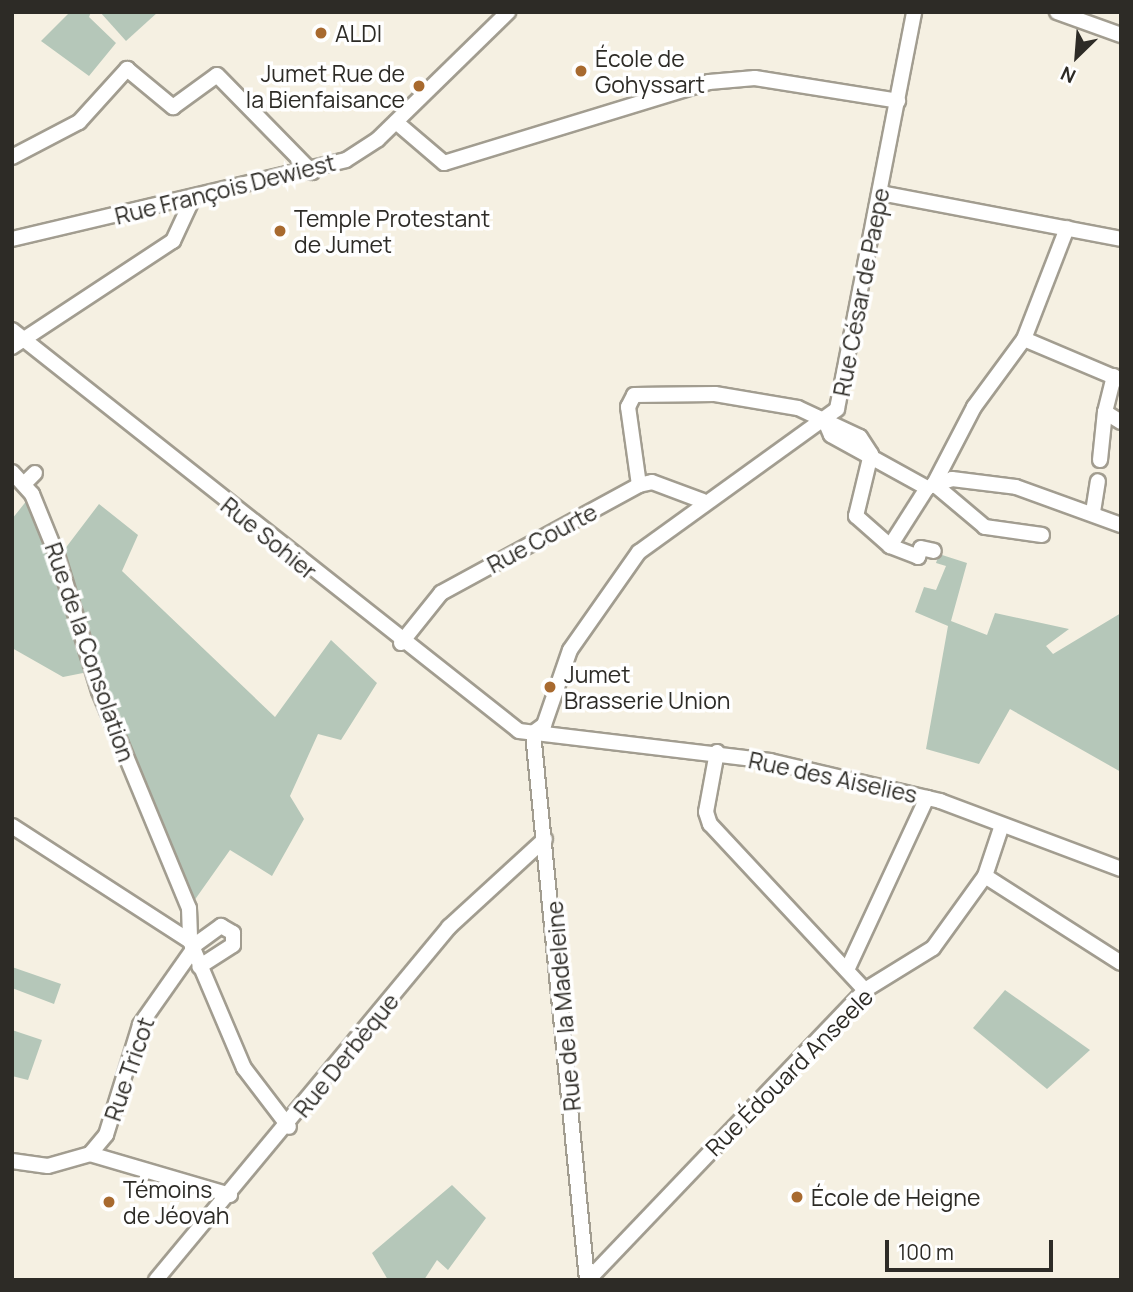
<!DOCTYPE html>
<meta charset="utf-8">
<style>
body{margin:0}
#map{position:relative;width:1133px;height:1292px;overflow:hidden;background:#f5f0e2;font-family:Manrope,sans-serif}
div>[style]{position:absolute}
.green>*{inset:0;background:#b5c7b9}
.roads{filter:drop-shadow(2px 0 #a29d90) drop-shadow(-2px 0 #a29d90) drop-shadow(0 2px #a29d90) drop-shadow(0 -2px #a29d90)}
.minor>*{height:14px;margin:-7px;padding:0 7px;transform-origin:7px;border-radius:7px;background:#fff}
.dots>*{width:19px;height:19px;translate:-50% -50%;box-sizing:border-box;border:4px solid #fff;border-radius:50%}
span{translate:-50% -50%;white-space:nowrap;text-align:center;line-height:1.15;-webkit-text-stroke:7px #fff;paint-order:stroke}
.poi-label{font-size:23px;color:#2d2b26}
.left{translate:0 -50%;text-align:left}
.right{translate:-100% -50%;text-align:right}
.street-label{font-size:23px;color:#2d2b26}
.frame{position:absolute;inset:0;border:14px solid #2d2b26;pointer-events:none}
.north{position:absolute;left:1042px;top:21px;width:70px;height:70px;-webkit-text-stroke:5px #fff;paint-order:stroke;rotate:205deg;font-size:19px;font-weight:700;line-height:28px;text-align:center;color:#2d2b26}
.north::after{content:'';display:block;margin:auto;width:24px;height:32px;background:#2d2b26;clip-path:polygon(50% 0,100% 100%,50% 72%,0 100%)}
.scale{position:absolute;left:885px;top:1240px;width:168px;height:32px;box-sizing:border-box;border:4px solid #2d2b26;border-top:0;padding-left:9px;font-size:21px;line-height:24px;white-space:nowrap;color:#2d2b26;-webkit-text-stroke:5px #fff;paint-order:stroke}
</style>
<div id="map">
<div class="green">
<i style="clip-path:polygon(70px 12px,91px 12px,89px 17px,116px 43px,89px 76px,41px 41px)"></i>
<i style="clip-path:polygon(100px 12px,158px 12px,126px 41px)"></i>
<i style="clip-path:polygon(32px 494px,58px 558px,99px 504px,138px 535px,122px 571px,275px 717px,331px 640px,377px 683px,341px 740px,318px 734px,290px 796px,304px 819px,272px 876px,230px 850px,189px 908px,93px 671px,63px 677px,12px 648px,12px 519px)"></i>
<i style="clip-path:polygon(939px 554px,967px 563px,951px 621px,987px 635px,995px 613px,1069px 629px,1046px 646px,1053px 654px,1121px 613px,1121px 772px,1010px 709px,979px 764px,926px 749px,948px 626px,915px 612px,924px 587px,936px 590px,946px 566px,936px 563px)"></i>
<i style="clip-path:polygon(12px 967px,61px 984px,54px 1004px,12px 988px)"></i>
<i style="clip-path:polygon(1005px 990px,1090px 1050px,1047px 1089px,973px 1028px)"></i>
<i style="clip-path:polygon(12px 1030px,42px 1040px,28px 1080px,12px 1076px)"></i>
<i style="clip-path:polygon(452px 1185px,486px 1218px,448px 1270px,437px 1260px,424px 1280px,388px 1280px,372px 1253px)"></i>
</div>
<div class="roads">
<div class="minor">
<i style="left:1057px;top:12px;width:68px;rotate:19.8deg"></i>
<i style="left:396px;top:122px;width:63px;rotate:40.5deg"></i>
<i style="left:444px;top:163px;width:277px;rotate:-17deg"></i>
<i style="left:709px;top:82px;width:46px;rotate:-5deg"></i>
<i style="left:755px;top:78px;width:145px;rotate:9.1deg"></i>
<i style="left:12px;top:157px;width:76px;rotate:-27.6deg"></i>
<i style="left:79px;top:122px;width:72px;rotate:-47.8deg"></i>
<i style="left:127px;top:69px;width:60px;rotate:39.6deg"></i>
<i style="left:173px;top:107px;width:54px;rotate:-36deg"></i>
<i style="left:217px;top:75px;width:136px;rotate:45.6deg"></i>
<i style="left:880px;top:193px;width:245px;rotate:10.8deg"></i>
<i style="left:12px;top:239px;width:343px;rotate:-13.3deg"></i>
<i style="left:346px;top:160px;width:38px;rotate:-33deg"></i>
<i style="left:378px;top:139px;width:182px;rotate:-44.3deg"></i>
<i style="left:12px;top:330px;width:646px;rotate:38.34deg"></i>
<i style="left:519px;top:731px;width:253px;rotate:6.8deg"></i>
<i style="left:770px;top:761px;width:175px;rotate:13.2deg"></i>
<i style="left:940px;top:801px;width:193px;rotate:20.6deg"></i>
<i style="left:1024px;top:339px;width:105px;rotate:22.9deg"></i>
<i style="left:12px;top:347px;width:193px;rotate:-33.4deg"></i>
<i style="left:173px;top:241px;width:45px;rotate:-65.1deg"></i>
<i style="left:1114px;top:376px;width:37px;rotate:104deg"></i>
<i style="left:1105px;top:412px;width:19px;rotate:32deg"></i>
<i style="left:825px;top:421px;width:15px;rotate:67deg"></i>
<i style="left:831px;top:435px;width:110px;rotate:28.9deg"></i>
<i style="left:871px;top:454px;width:64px;rotate:103.6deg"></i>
<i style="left:856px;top:516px;width:45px;rotate:41.4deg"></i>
<i style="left:890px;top:546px;width:30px;rotate:21deg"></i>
<i style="left:918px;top:557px;width:9px;rotate:-72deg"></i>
<i style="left:921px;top:548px;width:13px;rotate:13deg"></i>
<i style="left:1100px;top:460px;width:48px;rotate:-84.1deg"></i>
<i style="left:12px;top:472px;width:30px;rotate:48deg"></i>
<i style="left:32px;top:494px;width:69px;rotate:67.9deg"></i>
<i style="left:58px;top:558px;width:139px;rotate:72.9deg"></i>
<i style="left:99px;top:691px;width:235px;rotate:67.5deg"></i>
<i style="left:189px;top:908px;width:33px;rotate:88deg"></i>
<i style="left:25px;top:483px;width:14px;rotate:-45deg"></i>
<i style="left:639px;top:485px;width:79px;rotate:-98deg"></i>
<i style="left:628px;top:407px;width:13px;rotate:-63deg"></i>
<i style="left:634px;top:395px;width:81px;rotate:-0.7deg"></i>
<i style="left:715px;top:394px;width:84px;rotate:9.6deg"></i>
<i style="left:798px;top:408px;width:68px;rotate:25.1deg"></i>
<i style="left:860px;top:437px;width:20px;rotate:57deg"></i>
<i style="left:932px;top:486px;width:21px;rotate:-19deg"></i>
<i style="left:952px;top:479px;width:64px;rotate:7.1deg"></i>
<i style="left:1016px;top:487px;width:112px;rotate:19.9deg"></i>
<i style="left:1093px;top:512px;width:31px;rotate:-81deg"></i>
<i style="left:1042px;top:535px;width:58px;rotate:-172deg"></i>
<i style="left:985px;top:527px;width:67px;rotate:-139.9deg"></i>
<i style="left:934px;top:484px;width:87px;rotate:-62.5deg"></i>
<i style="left:974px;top:407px;width:84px;rotate:-53.7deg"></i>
<i style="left:1024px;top:339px;width:119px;rotate:-68.8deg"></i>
<i style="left:890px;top:546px;width:69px;rotate:-57.5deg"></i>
<i style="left:401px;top:643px;width:64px;rotate:-51.3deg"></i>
<i style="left:441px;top:593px;width:226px;rotate:-28.6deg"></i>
<i style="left:639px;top:485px;width:13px;rotate:-13deg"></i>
<i style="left:652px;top:482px;width:54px;rotate:20.4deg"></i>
<i style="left:533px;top:733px;width:14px;rotate:-36deg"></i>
<i style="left:544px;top:725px;width:79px;rotate:-70.9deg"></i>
<i style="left:570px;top:650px;width:120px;rotate:-54.9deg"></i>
<i style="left:639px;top:552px;width:244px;rotate:-35.8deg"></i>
<i style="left:837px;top:409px;width:404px;rotate:-79deg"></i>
<i style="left:533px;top:733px;width:550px;rotate:84.36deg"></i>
<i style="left:717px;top:752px;width:61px;rotate:100.4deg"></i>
<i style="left:706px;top:812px;width:13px;rotate:72deg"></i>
<i style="left:710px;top:824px;width:227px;rotate:47deg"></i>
<i style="left:12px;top:826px;width:212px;rotate:32.9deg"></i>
<i style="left:190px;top:941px;width:138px;rotate:67deg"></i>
<i style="left:244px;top:1068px;width:74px;rotate:52.7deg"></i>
<i style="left:985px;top:876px;width:161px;rotate:32.6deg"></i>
<i style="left:192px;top:947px;width:36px;rotate:-36deg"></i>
<i style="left:221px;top:926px;width:14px;rotate:30deg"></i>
<i style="left:233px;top:933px;width:12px;rotate:90deg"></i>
<i style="left:233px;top:945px;width:40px;rotate:147.1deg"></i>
<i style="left:847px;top:970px;width:190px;rotate:-65.1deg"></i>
<i style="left:90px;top:1154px;width:25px;rotate:-50deg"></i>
<i style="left:106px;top:1135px;width:115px;rotate:-72.8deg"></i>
<i style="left:140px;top:1025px;width:90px;rotate:-54.9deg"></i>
<i style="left:12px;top:1161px;width:36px;rotate:8deg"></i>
<i style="left:48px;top:1166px;width:44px;rotate:-15.9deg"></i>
<i style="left:90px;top:1154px;width:146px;rotate:16.3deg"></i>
<i style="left:156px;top:1280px;width:459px;rotate:-50.3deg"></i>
<i style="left:449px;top:927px;width:130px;rotate:-42.5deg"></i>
<i style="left:588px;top:1280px;width:401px;rotate:-46.3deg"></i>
<i style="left:865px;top:990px;width:80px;rotate:-31.7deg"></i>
<i style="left:933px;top:948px;width:89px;rotate:-54.2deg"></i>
<i style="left:985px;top:876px;width:51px;rotate:-71.6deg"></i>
</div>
</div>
<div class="dots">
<i style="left:321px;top:33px;background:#a86a2f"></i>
<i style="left:581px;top:71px;background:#a86a2f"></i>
<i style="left:419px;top:86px;background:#a86a2f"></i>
<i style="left:280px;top:231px;background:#a86a2f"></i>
<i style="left:550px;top:687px;background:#a86a2f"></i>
<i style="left:797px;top:1197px;background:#a86a2f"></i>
<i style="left:109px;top:1202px;background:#a86a2f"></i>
</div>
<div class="poi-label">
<span class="left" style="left:335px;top:33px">ALDI</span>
<span class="left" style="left:595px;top:71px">École de<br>Gohyssart</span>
<span class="right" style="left:405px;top:86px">Jumet Rue de<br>la Bienfaisance</span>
<span class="left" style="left:294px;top:231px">Temple Protestant<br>de Jumet</span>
<span class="left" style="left:564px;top:687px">Jumet<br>Brasserie Union</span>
<span class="left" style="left:123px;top:1202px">Témoins<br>de Jéovah</span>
<span class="left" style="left:811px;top:1197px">École de Heigne</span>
</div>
<div class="street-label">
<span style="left:225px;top:189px;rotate:-14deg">Rue François Dewiest</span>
<span style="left:861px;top:292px;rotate:-79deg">Rue César de Paepe</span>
<span style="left:269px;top:538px;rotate:39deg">Rue Sohier</span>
<span style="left:542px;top:538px;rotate:-28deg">Rue Courte</span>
<span style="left:90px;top:652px;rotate:71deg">Rue de la Consolation</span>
<span style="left:833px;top:777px;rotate:12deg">Rue des Aiselies</span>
<span style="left:563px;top:1006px;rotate:-95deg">Rue de la Madeleine</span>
<span style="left:346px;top:1055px;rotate:-51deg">Rue Derbèque</span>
<span style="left:129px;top:1069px;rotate:-71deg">Rue Tricot</span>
<span style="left:789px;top:1072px;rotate:-45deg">Rue Édouard Anseele</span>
</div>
<div class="frame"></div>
<div class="north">N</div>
<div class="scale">100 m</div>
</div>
